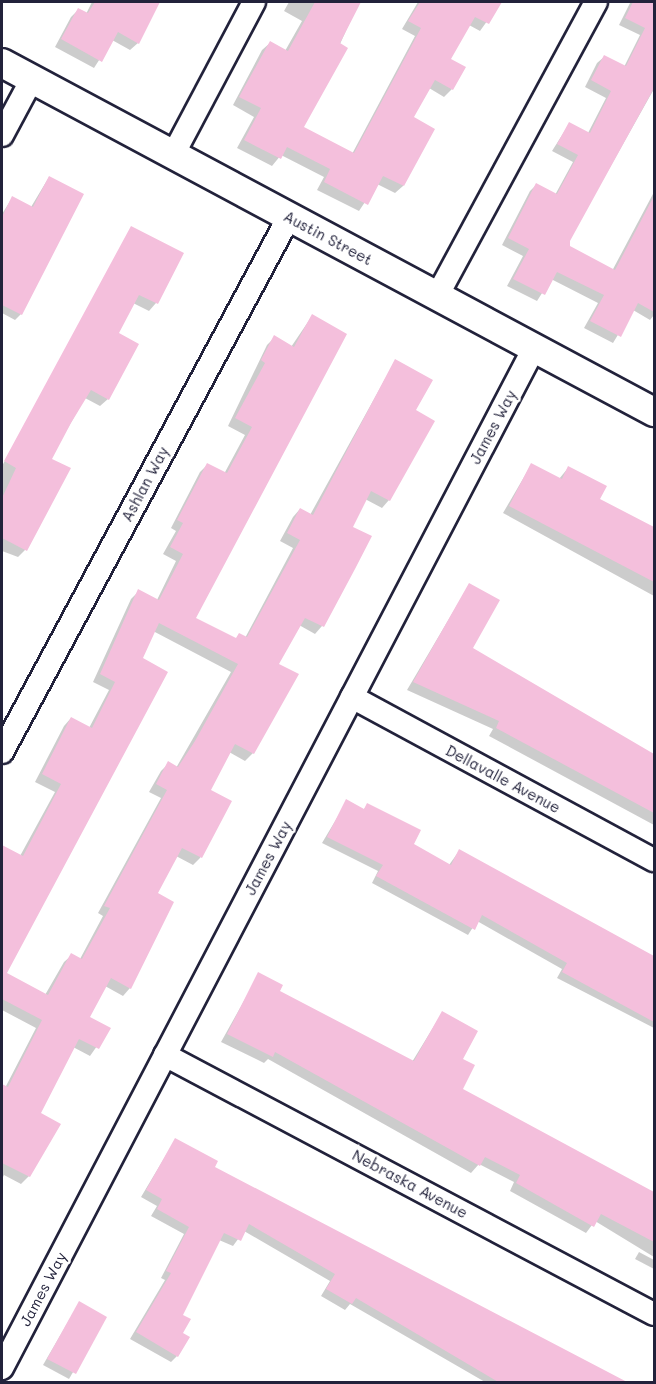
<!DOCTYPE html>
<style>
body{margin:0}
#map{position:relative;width:656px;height:1384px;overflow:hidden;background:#fff;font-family:Mali,sans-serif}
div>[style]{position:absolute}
.shadow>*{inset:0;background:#0003}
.building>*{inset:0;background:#f4bfdc}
.roads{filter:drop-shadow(2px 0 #22223b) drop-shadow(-2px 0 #22223b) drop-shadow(0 2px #22223b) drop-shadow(0 -2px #22223b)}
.minor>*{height:22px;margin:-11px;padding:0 11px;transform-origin:11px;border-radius:11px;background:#fff}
.tertiary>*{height:28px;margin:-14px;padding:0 14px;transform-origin:14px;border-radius:14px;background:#fff}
span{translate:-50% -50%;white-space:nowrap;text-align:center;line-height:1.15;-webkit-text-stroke:5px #fff;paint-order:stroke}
.street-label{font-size:15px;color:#22223b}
.frame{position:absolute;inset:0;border:3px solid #22223b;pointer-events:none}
</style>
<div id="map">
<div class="shadow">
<i style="clip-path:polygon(92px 2px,159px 2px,138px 43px,130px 50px,112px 40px,94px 68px,55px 47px,71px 17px,78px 10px,86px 14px)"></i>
<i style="clip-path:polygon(289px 2px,359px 2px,302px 128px,352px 154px,415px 36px,402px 29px,418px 2px,500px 3px,480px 31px,469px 25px,449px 60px,452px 89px,444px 97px,429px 88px,412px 118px,403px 186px,395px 193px,377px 184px,359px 211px,317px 190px,324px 177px,281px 155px,272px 166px,237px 148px,254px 117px,233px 105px,262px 50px,270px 43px,285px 51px,302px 21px,284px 11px)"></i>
<i style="clip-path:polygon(654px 2px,654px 89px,569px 240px,569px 247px,612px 271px,654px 192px,654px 315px,650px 320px,633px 310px,613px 343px,584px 328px,598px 303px,551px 279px,537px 301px,507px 286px,523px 256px,502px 245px,530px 191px,536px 185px,555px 195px,573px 162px,552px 151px,569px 124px,588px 133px,606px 98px,585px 87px,597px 63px,604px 57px,624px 67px,640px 35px,619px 25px,630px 3px)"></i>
<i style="clip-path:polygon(49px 177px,21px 314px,15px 320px,2px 313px,2px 214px,12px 198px,31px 207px)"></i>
<i style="clip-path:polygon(131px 228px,182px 254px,156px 303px,149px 311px,133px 303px,117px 333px,108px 399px,100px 406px,85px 398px,50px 459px,25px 550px,18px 557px,2px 551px,2px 466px)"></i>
<i style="clip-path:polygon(evenodd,312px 316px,194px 619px,235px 639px,245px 638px,293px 548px,280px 541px,293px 517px,300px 509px,310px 515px,395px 361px,414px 411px,389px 500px,382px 508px,365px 499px,351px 527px,369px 537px,322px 626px,315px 634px,299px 625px,277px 665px,253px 753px,245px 761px,229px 752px,208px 790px,230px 802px,200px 858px,193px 865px,176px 856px,156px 894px,130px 988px,123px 996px,105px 986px,88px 1018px,109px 1029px,90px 1056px,73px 1047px,39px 1114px,29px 1176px,21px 1184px,4px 1175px,2px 1179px,2px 1086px,5px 1088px,36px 1028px,2px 1010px,2px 850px,20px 856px,55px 792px,35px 782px,64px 726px,71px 718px,89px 728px,109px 690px,93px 682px,131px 599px,139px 591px,157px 600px,176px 561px,163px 554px,176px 531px,171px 528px,200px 472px,207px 465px,224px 474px,245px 435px,228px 426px,267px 345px,275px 337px,291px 347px,312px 316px,153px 631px,231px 672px,176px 768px,169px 763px,161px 771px,149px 792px,161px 798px,98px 913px,103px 916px,80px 959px,72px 955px,64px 962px,45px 995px,5px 974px,153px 631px)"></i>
<i style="clip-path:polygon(531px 465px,559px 479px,568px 468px,598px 500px,654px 530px,654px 596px,503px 513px)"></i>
<i style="clip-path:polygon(469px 585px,471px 649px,654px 756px,654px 825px,489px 736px,493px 729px,407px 690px)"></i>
<i style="clip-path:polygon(347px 801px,363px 810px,368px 805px,412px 844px,449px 865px,459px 851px,654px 957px,654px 1028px,557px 978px,562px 969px,477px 921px,468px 935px,372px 883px,378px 871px,322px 843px)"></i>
<i style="clip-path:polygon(259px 974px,278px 992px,412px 1062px,442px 1013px,461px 1059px,461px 1089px,654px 1193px,654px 1257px,595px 1221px,586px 1233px,510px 1191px,514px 1182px,479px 1164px,471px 1173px,268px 1059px,264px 1063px,221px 1042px)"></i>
<i style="clip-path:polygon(175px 1140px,213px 1168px,604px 1382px,485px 1382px,350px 1304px,345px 1310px,321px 1296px,330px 1281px,244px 1231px,233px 1246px,219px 1240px,181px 1315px,177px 1356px,171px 1362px,130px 1339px,165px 1280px,161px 1278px,184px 1234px,151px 1216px,157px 1206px,141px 1197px)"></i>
<i style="clip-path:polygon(639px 1252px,654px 1260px,654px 1269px,635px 1259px)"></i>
<i style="clip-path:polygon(79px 1303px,105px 1317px,69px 1379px,43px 1365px)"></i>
</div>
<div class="building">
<i style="clip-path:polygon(95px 2px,160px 2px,139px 44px,118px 32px,102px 62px,61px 39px,78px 8px,88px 13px)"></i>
<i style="clip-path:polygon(315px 2px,361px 2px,340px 43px,348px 48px,304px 127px,354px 153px,421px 28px,408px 21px,420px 2px,502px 2px,489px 24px,475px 17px,451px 59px,466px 67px,453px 90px,435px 80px,414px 117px,435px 129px,404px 186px,383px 176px,368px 205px,324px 182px,330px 169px,287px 147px,281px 159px,244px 140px,261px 108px,239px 97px,270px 41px,288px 51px)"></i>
<i style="clip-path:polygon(633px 2px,654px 2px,654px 88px,570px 241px,570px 246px,615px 270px,654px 196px,654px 312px,638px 303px,621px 337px,590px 321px,604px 295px,557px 272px,545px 295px,513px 279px,529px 249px,508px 238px,536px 183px,557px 194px,578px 155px,557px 144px,569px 122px,590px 133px,611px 91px,591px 80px,604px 55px,626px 66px,645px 28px,625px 18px)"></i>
<i style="clip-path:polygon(49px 176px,84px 194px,22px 315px,2px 305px,2px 217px,12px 196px,33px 207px)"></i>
<i style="clip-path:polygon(131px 226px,184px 253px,158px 304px,139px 295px,119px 333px,139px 344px,109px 400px,91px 390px,71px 423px,52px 459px,71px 468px,27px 551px,2px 538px,2px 498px,16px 468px,4px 461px)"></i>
<i style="clip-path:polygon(evenodd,312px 314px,347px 334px,196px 618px,236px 638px,239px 633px,247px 637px,300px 540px,287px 533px,300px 508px,313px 515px,395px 359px,433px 380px,416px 410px,435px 421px,390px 501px,371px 491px,353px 527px,372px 536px,355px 569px,324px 627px,305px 618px,279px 664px,299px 674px,254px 754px,235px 744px,211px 790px,232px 801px,202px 858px,182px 848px,158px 893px,174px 902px,131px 989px,111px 978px,90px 1017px,111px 1028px,99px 1049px,79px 1039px,41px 1113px,61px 1124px,30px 1177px,2px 1163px,2px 1084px,8px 1087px,42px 1020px,2px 999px,2px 845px,23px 856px,61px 784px,42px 774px,71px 717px,92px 728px,115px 682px,100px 674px,138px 589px,159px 600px,183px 554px,170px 547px,183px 523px,177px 520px,207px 463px,227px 473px,252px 427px,235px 418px,265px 363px,261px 360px,274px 335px,294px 347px,312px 314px,159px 623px,238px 664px,195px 741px,178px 767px,168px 761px,156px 784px,167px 790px,104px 906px,110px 908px,82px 959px,71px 953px,48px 995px,7px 973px,168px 672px,143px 658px,159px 623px)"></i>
<i style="clip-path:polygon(531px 463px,562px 479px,568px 466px,607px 486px,600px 499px,654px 527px,654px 582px,509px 506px)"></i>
<i style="clip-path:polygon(469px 583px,500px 600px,473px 648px,654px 754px,654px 813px,496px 728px,499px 721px,413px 682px)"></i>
<i style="clip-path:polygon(346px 799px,364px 809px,367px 803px,421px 830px,414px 844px,451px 865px,459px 849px,654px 956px,654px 1022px,562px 972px,567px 963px,482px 915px,475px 930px,376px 876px,383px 865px,327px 837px)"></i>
<i style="clip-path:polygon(258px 972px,283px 985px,280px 991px,414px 1061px,442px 1011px,478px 1031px,463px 1059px,475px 1065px,463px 1089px,654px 1192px,654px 1242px,601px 1214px,594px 1227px,516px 1183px,520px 1175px,485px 1157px,480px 1166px,275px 1052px,273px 1057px,227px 1034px)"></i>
<i style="clip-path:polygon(175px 1138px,218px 1161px,215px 1167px,629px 1383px,500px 1383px,356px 1298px,352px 1304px,326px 1289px,335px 1274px,249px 1224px,241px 1241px,224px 1233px,183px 1315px,191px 1319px,183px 1333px,190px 1337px,178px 1357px,136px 1332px,171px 1273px,166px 1271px,189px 1227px,157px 1209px,162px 1199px,146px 1190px)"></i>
<i style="clip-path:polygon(79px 1301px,107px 1317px,76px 1374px,47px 1359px)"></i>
</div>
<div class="roads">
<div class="minor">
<i style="left:2px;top:135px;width:64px;rotate:-61.8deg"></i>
<i style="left:173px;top:155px;width:173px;rotate:-62.1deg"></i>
<i style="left:437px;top:296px;width:334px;rotate:-61.6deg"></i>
<i style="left:352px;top:697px;width:343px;rotate:28.4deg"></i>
<i style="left:2px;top:752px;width:607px;rotate:-61.79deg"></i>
<i style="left:165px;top:1055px;width:553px;rotate:27.91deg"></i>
<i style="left:2px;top:1368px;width:1150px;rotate:-62.45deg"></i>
</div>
<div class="tertiary">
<i style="left:2px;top:63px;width:740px;rotate:28.16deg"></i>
</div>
</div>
<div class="street-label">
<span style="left:328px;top:238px;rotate:28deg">Austin Street</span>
<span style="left:493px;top:427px;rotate:-62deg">James Way</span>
<span style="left:145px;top:484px;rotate:-62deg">Ashlan Way</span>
<span style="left:503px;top:779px;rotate:28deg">Dellavalle Avenue</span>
<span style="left:268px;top:858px;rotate:-62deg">James Way</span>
<span style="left:410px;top:1184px;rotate:28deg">Nebraska Avenue</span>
<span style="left:43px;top:1289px;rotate:-62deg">James Way</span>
</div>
<div class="frame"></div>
</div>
